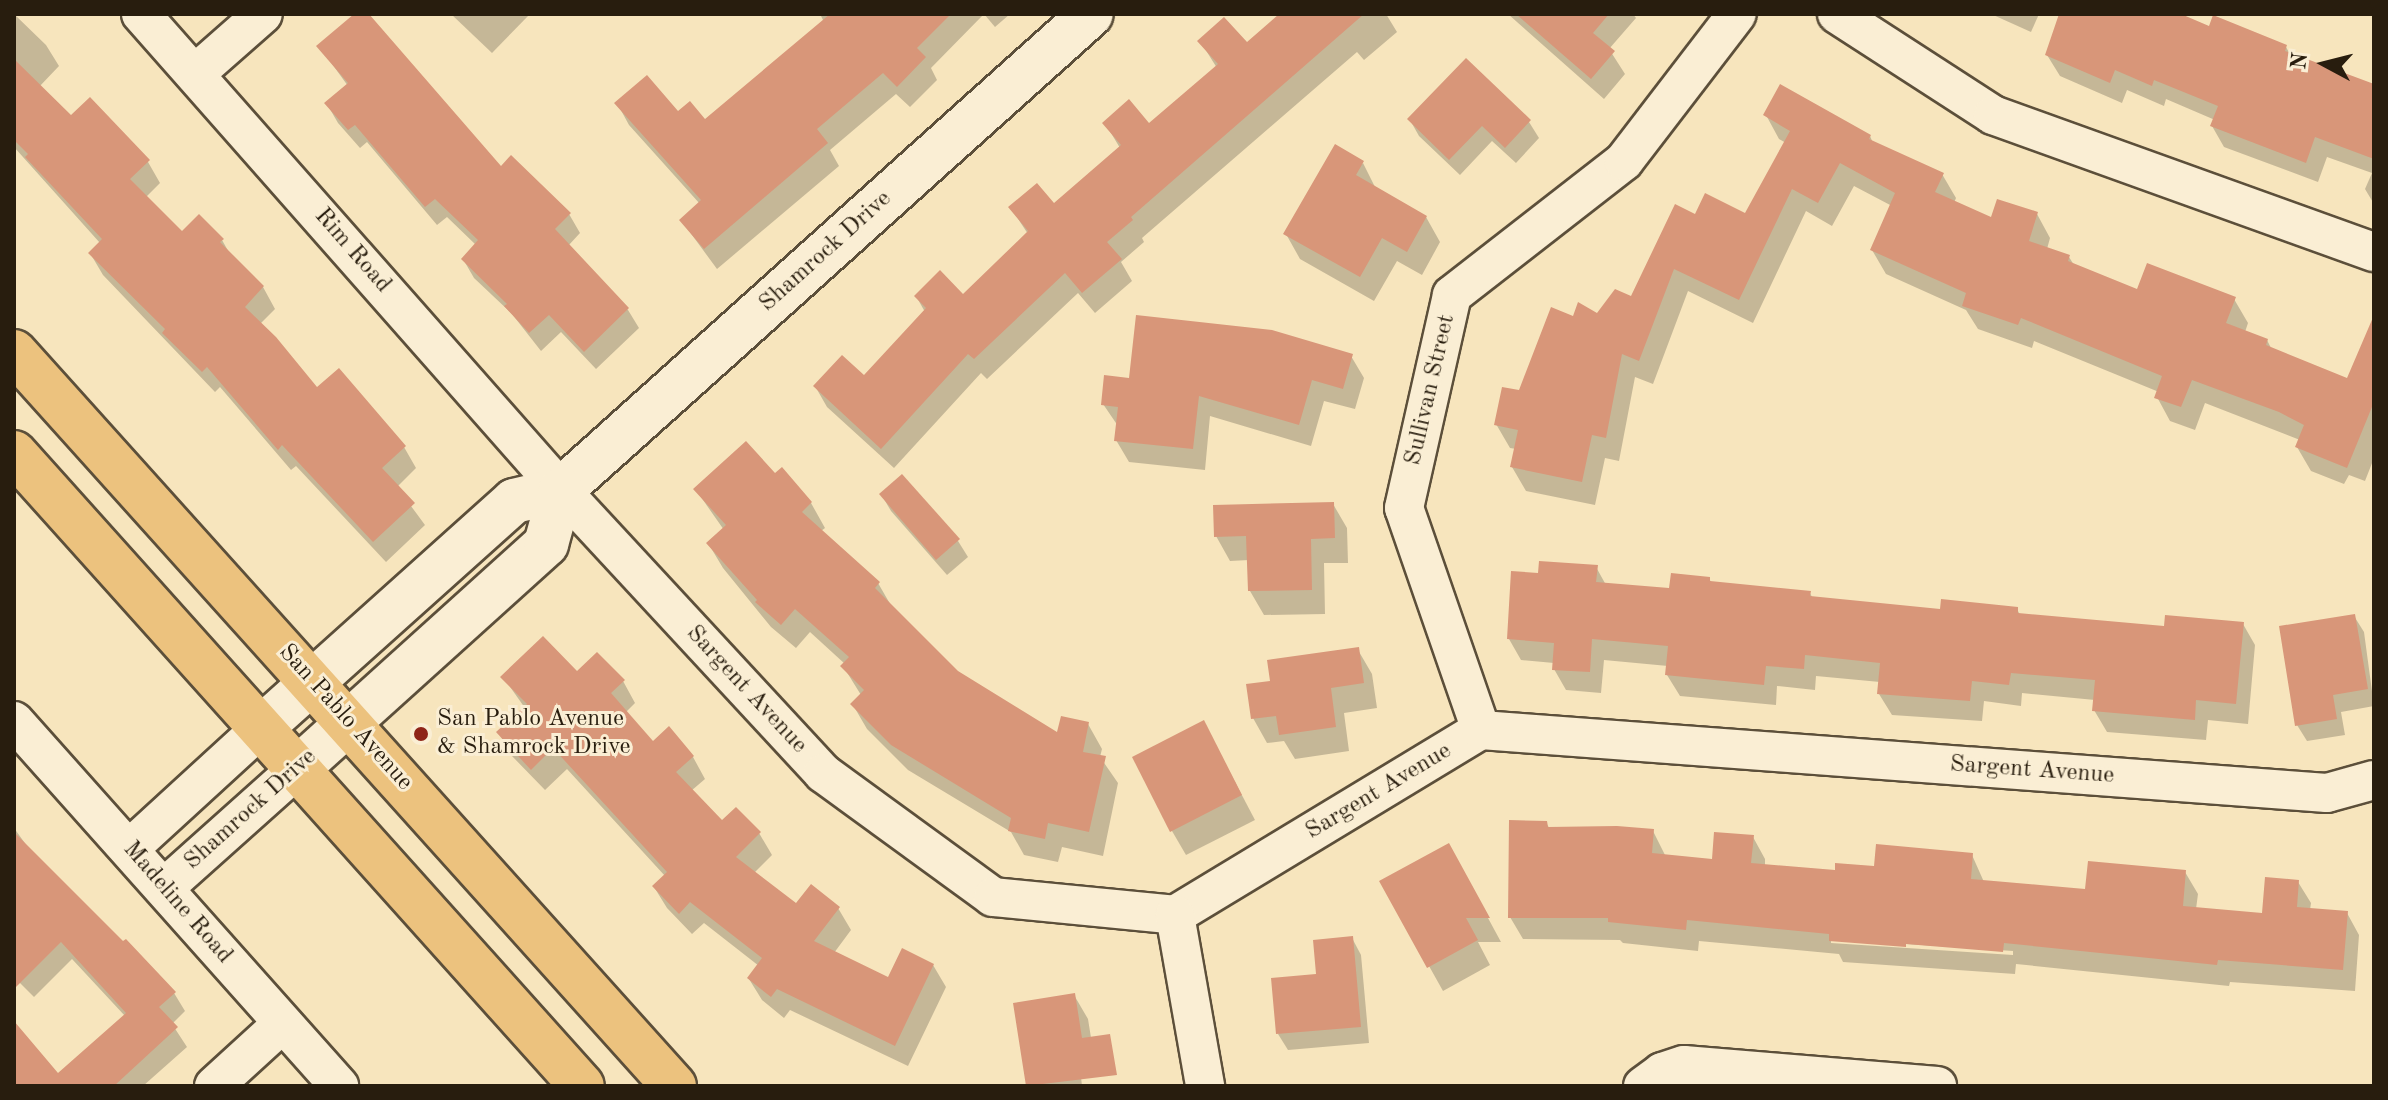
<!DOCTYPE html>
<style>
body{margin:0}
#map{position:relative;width:2388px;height:1100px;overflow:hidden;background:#f7e5bd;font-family:"Old Standard TT",serif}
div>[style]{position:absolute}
.shadow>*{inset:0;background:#0003}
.building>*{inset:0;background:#d89679}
.roads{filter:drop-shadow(2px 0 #5c4f3a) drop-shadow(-2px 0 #5c4f3a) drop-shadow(0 2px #5c4f3a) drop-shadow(0 -2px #5c4f3a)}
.minor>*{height:38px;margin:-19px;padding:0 19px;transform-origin:19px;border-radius:19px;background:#faeed4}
.tertiary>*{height:44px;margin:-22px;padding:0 22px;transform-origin:22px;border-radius:22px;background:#faeed4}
.primary>*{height:44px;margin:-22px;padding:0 22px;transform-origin:22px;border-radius:22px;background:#ecc27e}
.dots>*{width:22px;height:22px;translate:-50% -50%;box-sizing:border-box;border:4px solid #faeed4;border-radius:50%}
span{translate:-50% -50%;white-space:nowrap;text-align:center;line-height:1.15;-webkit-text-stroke:6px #faeed4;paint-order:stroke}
.street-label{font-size:24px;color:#281d0e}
.poi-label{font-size:24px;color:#281d0e}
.left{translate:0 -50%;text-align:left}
.frame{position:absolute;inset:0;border:16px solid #281d0e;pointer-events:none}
.north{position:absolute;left:2284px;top:24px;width:80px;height:80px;-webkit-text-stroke:6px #faeed4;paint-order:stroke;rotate:277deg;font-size:22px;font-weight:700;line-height:32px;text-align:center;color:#281d0e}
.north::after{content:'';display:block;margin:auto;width:28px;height:36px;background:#281d0e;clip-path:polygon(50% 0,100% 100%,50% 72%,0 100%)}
</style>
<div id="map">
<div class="shadow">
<i style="clip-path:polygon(14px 14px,46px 45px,59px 66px,39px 87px,71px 117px,148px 162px,160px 183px,146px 197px,182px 234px,222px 240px,231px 256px,263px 287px,275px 309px,260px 324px,316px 389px,404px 447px,416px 468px,397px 487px,425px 525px,386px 562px,296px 466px,291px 470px,220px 387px,215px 392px,103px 275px,90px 253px,100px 243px,14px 147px)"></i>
<i style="clip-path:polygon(357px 14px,366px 14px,501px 169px,569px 214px,580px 233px,568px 246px,628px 310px,639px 328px,596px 369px,561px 332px,541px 351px,512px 314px,474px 278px,463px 259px,476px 245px,447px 217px,437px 225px,367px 142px,360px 148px,338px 123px,327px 104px,348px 86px,319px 46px)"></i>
<i style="clip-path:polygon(451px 14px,530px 14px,492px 53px)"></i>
<i style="clip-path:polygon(820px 14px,984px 14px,931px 68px,937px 80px,910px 107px,896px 94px,830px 150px,839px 166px,717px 269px,681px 220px,700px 204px,629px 125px,617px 103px,705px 122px,824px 22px)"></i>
<i style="clip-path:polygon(984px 14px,1010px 14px,995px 27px)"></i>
<i style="clip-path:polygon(1282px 14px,1386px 14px,1397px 32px,1364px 60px,1357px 52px,1142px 238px,1144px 242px,1121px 262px,1132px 281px,1095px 313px,1078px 293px,987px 379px,981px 373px,894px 468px,827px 407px,815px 386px,865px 378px,925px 312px,916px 296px,963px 297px,1028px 234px,1011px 208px,1054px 206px,1120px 148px,1105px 123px,1149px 126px,1217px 68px,1200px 41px,1247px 45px)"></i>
<i style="clip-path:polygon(1508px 14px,1633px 14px,1636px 18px,1609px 49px,1625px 74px,1604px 99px)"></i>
<i style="clip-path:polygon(1991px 14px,2039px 14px,2031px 32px)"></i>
<i style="clip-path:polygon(2061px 14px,2176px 14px,2210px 28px,2286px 47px,2291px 56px,2374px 88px,2374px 204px,2365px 189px,2372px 173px,2327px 157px,2318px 182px,2224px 147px,2212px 126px,2215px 120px,2166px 99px,2164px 106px,2127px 90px,2122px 103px,2060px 76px,2047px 55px)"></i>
<i style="clip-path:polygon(1766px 115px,1870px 136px,1873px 143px,1942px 174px,1956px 198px,1954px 203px,1992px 220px,2037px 214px,2050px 238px,2047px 249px,2069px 257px,2074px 265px,2138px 291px,2234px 299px,2248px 323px,2245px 332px,2267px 340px,2272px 350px,2348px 380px,2374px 359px,2374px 458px,2365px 481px,2349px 475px,2344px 484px,2311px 471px,2297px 447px,2300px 440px,2205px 403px,2195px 430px,2170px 421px,2157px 397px,2159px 392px,2034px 341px,2032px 348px,1978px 329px,1966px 310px,1886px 274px,1872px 250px,1892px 206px,1854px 186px,1832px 226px,1806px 211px,1753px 323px,1688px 291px,1653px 384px,1635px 377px,1619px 461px,1605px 458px,1595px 505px,1526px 491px,1512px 467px,1516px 449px,1510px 448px,1496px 424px,1574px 318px,1598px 315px,1632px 298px,1696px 217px,1746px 215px,1786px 143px,1779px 139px)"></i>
<i style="clip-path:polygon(1410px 120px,1529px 122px,1539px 138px,1516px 163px,1492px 141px,1460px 175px,1419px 136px)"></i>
<i style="clip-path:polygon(1363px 163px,1376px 189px,1426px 217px,1440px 242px,1422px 275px,1397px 261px,1374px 301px,1300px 259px,1286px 234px)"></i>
<i style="clip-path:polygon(1351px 356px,1364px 378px,1355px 409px,1324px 401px,1311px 446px,1210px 416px,1205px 470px,1129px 462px,1116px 440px,1118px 426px,1103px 404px)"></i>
<i style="clip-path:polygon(775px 476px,811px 503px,825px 528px,821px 531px,878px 583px,893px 609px,957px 673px,1059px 735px,1088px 724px,1102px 749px,1100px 757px,1118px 783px,1103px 856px,1062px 847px,1058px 862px,1024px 855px,1011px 832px,908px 770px,867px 729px,853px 705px,861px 695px,843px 666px,845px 664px,810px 632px,796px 648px,771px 627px,723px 568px,708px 543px,724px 530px,696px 490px)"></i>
<i style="clip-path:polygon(881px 494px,958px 541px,968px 557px,947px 575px,891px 511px)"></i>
<i style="clip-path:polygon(1333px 504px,1347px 528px,1348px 563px,1324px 563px,1325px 614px,1264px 615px,1250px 591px,1249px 560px,1230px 561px,1216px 536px)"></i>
<i style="clip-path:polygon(1596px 567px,1606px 585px,1671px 590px,1709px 579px,1712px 583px,1810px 593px,1813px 599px,1942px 612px,2017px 609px,2020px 615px,2165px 628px,2243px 624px,2255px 645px,2248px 724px,2208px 720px,2206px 740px,2107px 732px,2094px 710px,2095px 700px,2022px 693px,2021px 706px,1984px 701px,1982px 721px,1892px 715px,1879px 694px,1880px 682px,1816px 676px,1815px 690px,1777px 686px,1776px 705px,1680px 696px,1667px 675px,1668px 666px,1604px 660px,1601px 693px,1566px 690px,1554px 669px,1554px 663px,1521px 660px,1509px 639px,1540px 575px)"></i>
<i style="clip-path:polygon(2354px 616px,2364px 632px,2374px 706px,2341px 712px,2345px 735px,2307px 741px,2297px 725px)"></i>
<i style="clip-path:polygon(1358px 650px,1372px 674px,1377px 708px,1344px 713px,1349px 751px,1295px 759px,1284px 741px,1267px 743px,1253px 718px,1272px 683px)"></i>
<i style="clip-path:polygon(577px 674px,623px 681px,635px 703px,626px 712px,653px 744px,693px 757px,705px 779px,691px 791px,722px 823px,759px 833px,772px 855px,754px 873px,797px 906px,838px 908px,851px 930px,834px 953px,889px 980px,933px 965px,946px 987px,908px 1066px,790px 1010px,784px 1018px,762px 1000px,749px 979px,759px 966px,704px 923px,692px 934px,667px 908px,654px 887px,665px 876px,567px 769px,545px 790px,511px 755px,499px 733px,525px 708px,503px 677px)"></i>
<i style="clip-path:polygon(1204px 723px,1255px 820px,1186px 855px,1172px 831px)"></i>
<i style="clip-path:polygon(evenodd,1546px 823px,1550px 829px,1653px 831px,1666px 857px,1713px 861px,1753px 837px,1765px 859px,1765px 866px,1837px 873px,1972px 855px,1984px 882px,2087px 891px,2185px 872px,2198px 894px,2196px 909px,2264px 916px,2298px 882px,2311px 903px,2310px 910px,2347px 913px,2359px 935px,2355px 991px,2230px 982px,2229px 986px,2016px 964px,2015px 974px,1843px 962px,1839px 954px,1699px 941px,1698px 951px,1623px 943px,1620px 940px,1523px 939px,1510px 917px,1546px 823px,1831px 939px,2013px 951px,2013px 955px,1831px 943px,1831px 939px)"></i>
<i style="clip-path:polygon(14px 828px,32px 853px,174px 993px,185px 1011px,172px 1024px,187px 1047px,143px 1086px,14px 1086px,14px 1045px,58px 1076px,125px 1016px,72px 959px,34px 997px,14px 977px)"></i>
<i style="clip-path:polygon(1462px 870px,1501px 942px,1478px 942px,1490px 965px,1443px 991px,1382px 882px)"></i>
<i style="clip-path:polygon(1352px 938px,1361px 955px,1369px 1043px,1288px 1050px,1278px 1034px,1318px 976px)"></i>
<i style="clip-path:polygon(1074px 995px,1088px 1019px,1097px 1075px,1081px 1077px,1082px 1086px,1028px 1086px,1015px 1004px)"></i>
</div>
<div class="building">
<i style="clip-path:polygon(354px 14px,369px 14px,501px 166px,511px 155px,571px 213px,555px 229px,629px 308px,584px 352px,549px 315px,529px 333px,504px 306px,507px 304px,461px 259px,478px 240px,435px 199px,425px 207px,355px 125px,348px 130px,324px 103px,348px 83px,316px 46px)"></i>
<i style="clip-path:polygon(830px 14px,951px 14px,917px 48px,926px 57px,897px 87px,883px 73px,817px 129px,828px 143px,704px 249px,679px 220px,701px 200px,614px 103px,647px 75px,678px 111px,690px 101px,705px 119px)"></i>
<i style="clip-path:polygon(1279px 14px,1364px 14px,1131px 217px,1133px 220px,1107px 242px,1122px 259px,1082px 293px,1065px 273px,974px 359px,968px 354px,881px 449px,813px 386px,842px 355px,864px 375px,926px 308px,914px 296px,940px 270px,963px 294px,1028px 231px,1008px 207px,1037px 183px,1054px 203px,1121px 145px,1102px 123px,1129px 99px,1149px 123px,1218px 64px,1197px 41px,1224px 17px,1247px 42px)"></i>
<i style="clip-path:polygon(1516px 14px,1609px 14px,1593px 33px,1615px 51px,1591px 79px)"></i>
<i style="clip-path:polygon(2059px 14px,2181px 14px,2209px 26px,2213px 15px,2287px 45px,2285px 51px,2374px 84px,2374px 159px,2315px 137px,2306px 163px,2210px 126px,2218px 106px,2154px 80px,2152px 86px,2115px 70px,2110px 83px,2045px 55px)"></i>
<i style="clip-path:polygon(1466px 58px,1531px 120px,1505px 148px,1482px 126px,1449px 160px,1407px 119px)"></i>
<i style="clip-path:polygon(14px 59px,71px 115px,90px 97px,150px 160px,130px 179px,182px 231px,199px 214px,224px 239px,220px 242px,264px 286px,245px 307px,276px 337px,317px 387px,339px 368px,406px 446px,382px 468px,415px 503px,373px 542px,282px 445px,278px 450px,207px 367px,202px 372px,162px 333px,165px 329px,88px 253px,102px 239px,25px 157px,28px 154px,14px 140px)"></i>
<i style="clip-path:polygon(1780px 84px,1871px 135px,1869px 139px,1944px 173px,1935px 192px,1991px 217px,1997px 199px,2038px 212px,2029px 241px,2070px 255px,2068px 261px,2137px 289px,2147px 263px,2236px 297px,2226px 323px,2268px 339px,2266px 345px,2347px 378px,2374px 315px,2374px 402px,2347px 468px,2295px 447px,2304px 425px,2279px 412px,2192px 380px,2181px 407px,2154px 398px,2162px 376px,2021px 318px,2018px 325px,1962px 306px,1966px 293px,1870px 250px,1895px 193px,1840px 163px,1818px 203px,1792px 189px,1739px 300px,1674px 269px,1639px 361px,1622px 354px,1606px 438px,1592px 435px,1582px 482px,1510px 467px,1518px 430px,1494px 425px,1502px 387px,1519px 390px,1551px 307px,1573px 316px,1578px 302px,1597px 313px,1615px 289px,1631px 296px,1675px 204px,1695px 214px,1705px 193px,1745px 213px,1790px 131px,1763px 115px)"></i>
<i style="clip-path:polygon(1335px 144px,1364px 161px,1356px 175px,1427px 216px,1407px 252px,1382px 238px,1360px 277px,1283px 234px)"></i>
<i style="clip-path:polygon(1136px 315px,1272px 330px,1353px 354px,1343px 389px,1312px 380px,1299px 425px,1199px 396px,1193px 449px,1114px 441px,1118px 407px,1101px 405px,1104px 375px,1129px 378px)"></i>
<i style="clip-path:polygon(746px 441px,775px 473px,782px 467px,812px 502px,802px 512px,880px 582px,875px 588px,958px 671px,1057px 732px,1061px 716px,1089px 722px,1083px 752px,1106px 756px,1089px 832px,1048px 823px,1045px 839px,1008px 831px,1011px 818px,891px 745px,850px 704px,864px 690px,840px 666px,849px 657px,795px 609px,781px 625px,755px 602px,757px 600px,706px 543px,726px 525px,693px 489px)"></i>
<i style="clip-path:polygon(902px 474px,960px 539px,936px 560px,879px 494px)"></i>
<i style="clip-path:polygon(1334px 502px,1335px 538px,1311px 539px,1312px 590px,1248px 591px,1246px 536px,1214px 537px,1213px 505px)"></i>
<i style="clip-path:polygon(1539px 561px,1598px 565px,1596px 582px,1669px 588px,1671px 573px,1710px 577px,1710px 581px,1811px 591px,1810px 596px,1940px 609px,1941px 599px,2018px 607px,2018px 613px,2164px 626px,2165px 615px,2244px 622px,2236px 704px,2196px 700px,2195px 720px,2092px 711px,2095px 680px,2011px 673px,2009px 685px,1972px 681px,1970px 701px,1877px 694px,1880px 663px,1805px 655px,1804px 669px,1766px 666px,1764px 685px,1665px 675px,1668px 646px,1592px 639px,1590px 672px,1552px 670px,1554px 643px,1507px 639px,1511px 571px,1538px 573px)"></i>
<i style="clip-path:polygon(2355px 614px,2368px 689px,2333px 695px,2337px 719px,2295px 726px,2279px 626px)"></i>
<i style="clip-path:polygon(543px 636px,577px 671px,597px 652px,625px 680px,611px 693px,653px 741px,669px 726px,694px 756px,676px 772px,722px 820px,736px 807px,761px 832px,736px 857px,796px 903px,811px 884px,840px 907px,814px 941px,888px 977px,902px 948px,934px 964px,895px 1046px,777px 989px,771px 997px,747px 978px,762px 958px,690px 902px,679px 914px,652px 886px,667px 872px,553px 748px,531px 770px,496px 732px,527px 704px,500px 677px)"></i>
<i style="clip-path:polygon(1359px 647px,1364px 683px,1331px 688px,1336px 727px,1279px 735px,1276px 716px,1251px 719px,1246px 684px,1270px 681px,1267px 660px)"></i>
<i style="clip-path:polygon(1204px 720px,1242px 795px,1170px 832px,1132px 757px)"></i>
<i style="clip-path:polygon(1509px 820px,1547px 821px,1548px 827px,1617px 826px,1654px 829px,1652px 853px,1712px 859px,1714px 832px,1754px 835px,1751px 863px,1835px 870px,1835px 863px,1874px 866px,1876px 844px,1973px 853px,1971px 879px,2040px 885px,2085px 889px,2088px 861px,2186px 870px,2183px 906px,2262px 913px,2265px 877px,2299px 880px,2297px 907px,2348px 911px,2343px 970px,2218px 960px,2217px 965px,2004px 943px,2003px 952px,1906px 944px,1906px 947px,1829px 941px,1829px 934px,1687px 920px,1686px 930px,1608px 922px,1608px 918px,1508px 918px)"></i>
<i style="clip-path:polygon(14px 832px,123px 941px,126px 939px,176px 992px,159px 1007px,178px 1027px,114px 1086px,14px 1086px,14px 1021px,58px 1073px,126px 1013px,61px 942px,14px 989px)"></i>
<i style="clip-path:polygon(1449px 843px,1490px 918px,1466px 918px,1478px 940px,1427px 968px,1379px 881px)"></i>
<i style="clip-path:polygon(1353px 936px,1361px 1027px,1276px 1034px,1271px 978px,1316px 974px,1313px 940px)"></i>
<i style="clip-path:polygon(1075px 993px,1082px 1038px,1110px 1034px,1117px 1075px,1026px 1086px,1013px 1003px)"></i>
</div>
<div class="roads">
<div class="minor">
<i style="left:141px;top:14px;width:635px;rotate:48.58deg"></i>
<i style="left:561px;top:490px;width:386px;rotate:47.2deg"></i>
<i style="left:823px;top:773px;width:210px;rotate:36.1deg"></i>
<i style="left:993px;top:897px;width:183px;rotate:5.6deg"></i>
<i style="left:1175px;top:915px;width:358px;rotate:-31.2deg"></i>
<i style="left:1481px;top:730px;width:848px;rotate:4.26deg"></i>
<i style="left:2327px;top:793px;width:49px;rotate:-15.5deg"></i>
<i style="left:1837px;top:14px;width:186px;rotate:32.9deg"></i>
<i style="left:1993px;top:115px;width:405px;rotate:19.8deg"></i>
<i style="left:196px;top:73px;width:89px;rotate:-41.4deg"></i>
<i style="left:14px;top:721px;width:489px;rotate:48.3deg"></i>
<i style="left:1481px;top:730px;width:235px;rotate:-109.1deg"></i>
<i style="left:1404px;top:508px;width:218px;rotate:-77.3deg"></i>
<i style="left:1452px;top:295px;width:218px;rotate:-37.9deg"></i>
<i style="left:1624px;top:161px;width:185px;rotate:-52.5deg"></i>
<i style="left:129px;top:849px;width:178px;rotate:-42.5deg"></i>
<i style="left:164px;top:888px;width:177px;rotate:-41.8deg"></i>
<i style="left:1175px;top:915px;width:174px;rotate:80deg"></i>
<i style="left:214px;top:1086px;width:93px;rotate:-42.4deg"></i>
<i style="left:1643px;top:1086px;width:24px;rotate:-36deg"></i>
<i style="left:1662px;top:1072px;width:23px;rotate:-18deg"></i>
<i style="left:1684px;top:1065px;width:254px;rotate:4.7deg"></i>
</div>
<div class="tertiary">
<i style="left:260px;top:729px;width:341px;rotate:-41.9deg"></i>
<i style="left:514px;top:501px;width:48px;rotate:-13.2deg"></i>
<i style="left:561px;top:490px;width:712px;rotate:-41.93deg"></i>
<i style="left:296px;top:770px;width:337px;rotate:-42.1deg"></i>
<i style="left:546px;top:544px;width:56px;rotate:-74.5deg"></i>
</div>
<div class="primary">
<i style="left:14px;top:352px;width:987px;rotate:48.04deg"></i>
<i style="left:14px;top:453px;width:850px;rotate:48.1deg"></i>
</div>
</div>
<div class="dots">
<i style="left:421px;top:734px;background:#8f2418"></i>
</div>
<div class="street-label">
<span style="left:352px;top:251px;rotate:49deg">Rim Road</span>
<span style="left:826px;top:252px;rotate:-42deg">Shamrock Drive</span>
<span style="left:1431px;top:390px;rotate:-77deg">Sullivan Street</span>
<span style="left:746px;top:690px;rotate:47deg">Sargent Avenue</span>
<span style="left:345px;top:718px;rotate:48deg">San Pablo Avenue</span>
<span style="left:2032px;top:771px;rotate:4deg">Sargent Avenue</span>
<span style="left:1379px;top:792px;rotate:-31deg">Sargent Avenue</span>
<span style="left:251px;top:810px;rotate:-42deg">Shamrock Drive</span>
<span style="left:177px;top:903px;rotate:49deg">Madeline Road</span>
</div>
<div class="poi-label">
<span class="left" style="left:437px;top:734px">San Pablo Avenue<br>&amp; Shamrock Drive</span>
</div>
<div class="frame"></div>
<div class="north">N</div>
</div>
